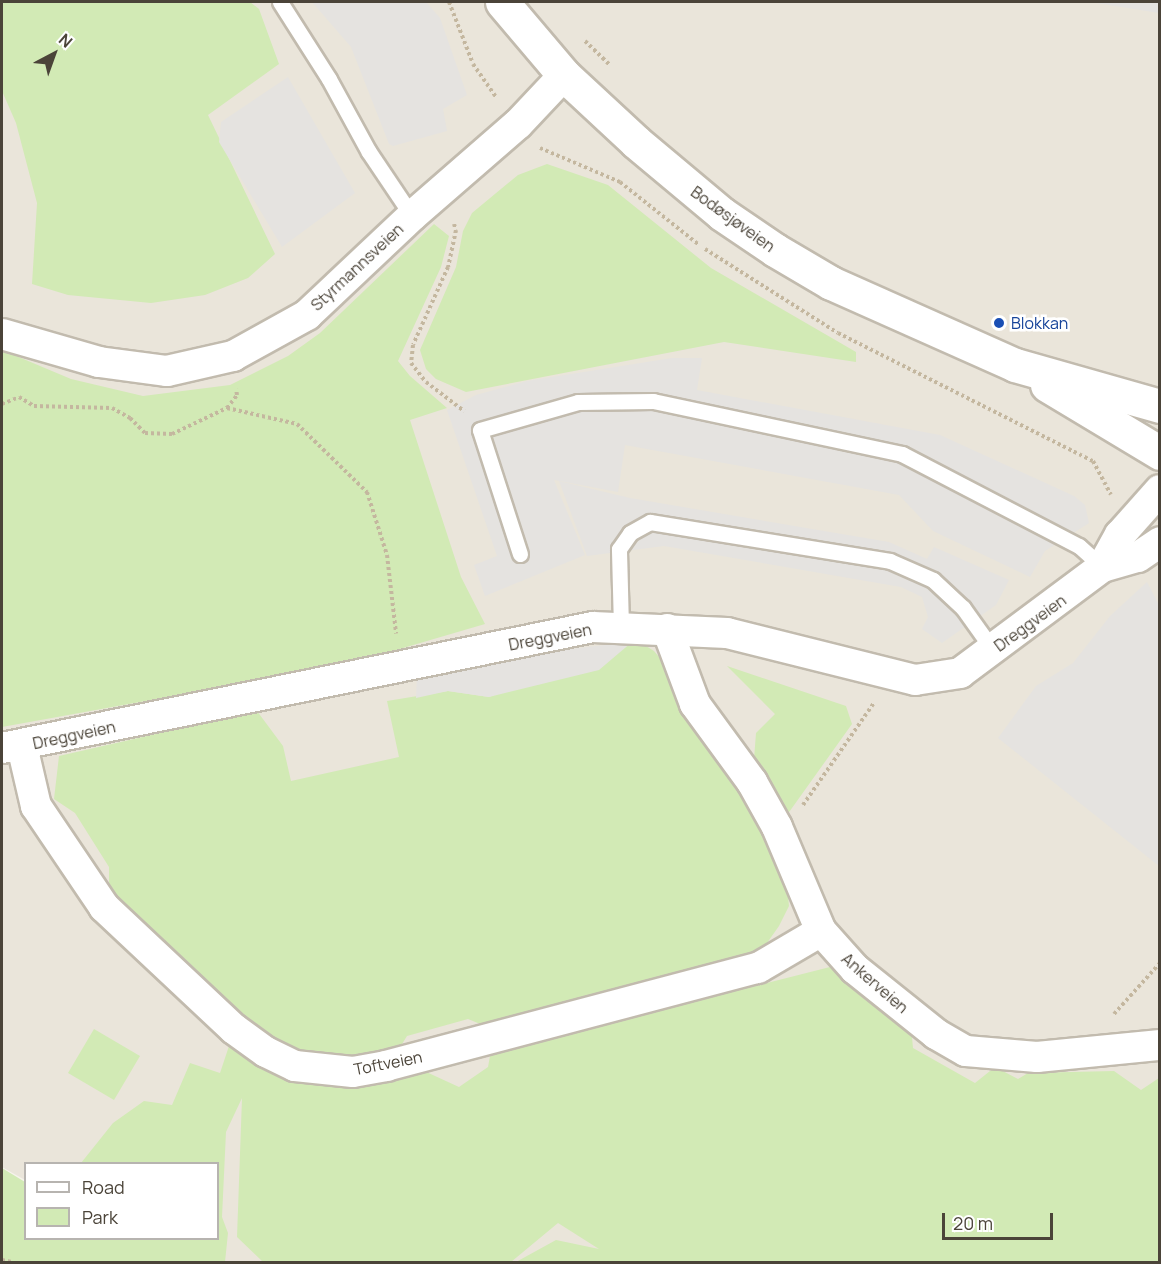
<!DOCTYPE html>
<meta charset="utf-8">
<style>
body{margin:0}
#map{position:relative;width:1161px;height:1264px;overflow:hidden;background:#f6f3ec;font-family:Manrope,sans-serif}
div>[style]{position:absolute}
.residential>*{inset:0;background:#eae5da}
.green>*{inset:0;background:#d2eab5}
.parking>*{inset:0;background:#e5e3e0}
.path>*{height:4px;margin-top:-2px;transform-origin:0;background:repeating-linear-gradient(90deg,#c4b79f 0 3px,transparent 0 6px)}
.roads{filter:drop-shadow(2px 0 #c2bbae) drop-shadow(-2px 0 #c2bbae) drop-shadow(0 2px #c2bbae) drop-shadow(0 -2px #c2bbae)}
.service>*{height:15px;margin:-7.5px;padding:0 7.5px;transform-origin:7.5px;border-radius:7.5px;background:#fff}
.minor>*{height:30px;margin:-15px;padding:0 15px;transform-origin:15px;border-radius:15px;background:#fff}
.tertiary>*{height:33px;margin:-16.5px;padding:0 16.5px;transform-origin:16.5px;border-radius:16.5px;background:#fff}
.dots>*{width:16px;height:16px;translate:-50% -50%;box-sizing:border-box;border:3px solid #fff;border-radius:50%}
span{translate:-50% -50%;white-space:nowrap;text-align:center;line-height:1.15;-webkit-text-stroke:5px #fff;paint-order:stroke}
.street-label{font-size:16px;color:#4b4439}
.transit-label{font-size:16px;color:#164399}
.left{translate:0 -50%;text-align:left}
.frame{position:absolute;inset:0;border:3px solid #4b4439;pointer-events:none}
.legend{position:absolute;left:24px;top:1162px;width:195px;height:78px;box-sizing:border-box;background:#fff;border:2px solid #b7b4b0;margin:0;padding:8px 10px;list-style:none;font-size:18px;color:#4b4439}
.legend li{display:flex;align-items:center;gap:12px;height:30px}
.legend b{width:30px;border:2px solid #b7b4b0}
.north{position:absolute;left:24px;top:24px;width:60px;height:60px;-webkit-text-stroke:4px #fff;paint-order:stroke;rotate:41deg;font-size:16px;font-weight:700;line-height:24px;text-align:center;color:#4b4439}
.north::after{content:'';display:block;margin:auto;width:21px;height:27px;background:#4b4439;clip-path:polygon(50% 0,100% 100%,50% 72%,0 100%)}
.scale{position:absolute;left:942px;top:1213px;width:111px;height:27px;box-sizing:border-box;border:3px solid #4b4439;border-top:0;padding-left:8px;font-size:18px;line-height:21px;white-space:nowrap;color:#4b4439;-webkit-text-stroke:4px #fff;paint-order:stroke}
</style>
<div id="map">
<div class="residential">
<i style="clip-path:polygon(2px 2px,1159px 2px,1159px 1262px,185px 1262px,218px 1238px,218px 1164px,26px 1164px,25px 1180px,2px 1167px)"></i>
</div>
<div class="green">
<i style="clip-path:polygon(2px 2px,250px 2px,259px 9px,279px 64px,208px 115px,275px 254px,248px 278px,205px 295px,151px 303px,68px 295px,32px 284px,37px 203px,16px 123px,2px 91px)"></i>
<i style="clip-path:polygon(547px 164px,608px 185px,711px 268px,856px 352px,856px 362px,724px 342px,466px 392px,436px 379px,426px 369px,420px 350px,456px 267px,463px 231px,472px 213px,518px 175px)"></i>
<i style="clip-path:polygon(434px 224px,449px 236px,441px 267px,398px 361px,410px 376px,447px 408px,410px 420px,461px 577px,485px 624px,386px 653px,283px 676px,2px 727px,2px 350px,71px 379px,143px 396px,230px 385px,288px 356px,320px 333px)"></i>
<i style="clip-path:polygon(638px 641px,654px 651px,671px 671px,678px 701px,690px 723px,720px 764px,742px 782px,787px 887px,789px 906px,779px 926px,767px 943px,742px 964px,490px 1028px,468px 1019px,407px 1036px,394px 1057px,316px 1061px,252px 1032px,109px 900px,109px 867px,75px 813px,54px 799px,59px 756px,257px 711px,283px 746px,291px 781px,399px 757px,387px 701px,448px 691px,489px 697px)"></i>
<i style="clip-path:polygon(727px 666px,846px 706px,852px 724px,787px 815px,754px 759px,756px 733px,775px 714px)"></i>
<i style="clip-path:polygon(830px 967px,911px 1027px,913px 1048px,975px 1083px,995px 1067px,1018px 1079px,1028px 1073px,1114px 1071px,1141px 1090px,1159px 1078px,1159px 1262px,516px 1262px,556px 1240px,599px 1249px,558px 1223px,511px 1262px,263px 1262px,237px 1237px,242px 1098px,226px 1132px,222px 1217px,228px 1233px,225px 1262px,2px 1262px,2px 1168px,25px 1182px,26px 1238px,218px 1238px,218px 1164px,81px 1163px,113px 1123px,144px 1101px,172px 1105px,190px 1063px,220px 1073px,230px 1043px,275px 1074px,316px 1083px,371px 1086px,422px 1070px,459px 1087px,488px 1067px,492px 1045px,573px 1032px)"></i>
<i style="clip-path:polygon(94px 1029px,140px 1056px,114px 1100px,68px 1073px)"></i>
</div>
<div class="parking">
<i style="clip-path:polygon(312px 2px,426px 2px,440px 18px,467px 95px,443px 109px,447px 131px,393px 146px,389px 144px,351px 47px)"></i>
<i style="clip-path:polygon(1090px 2px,1159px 2px,1159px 13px)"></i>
<i style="clip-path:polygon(288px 77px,355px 193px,282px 247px,219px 142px,221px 122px)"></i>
<i style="clip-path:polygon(672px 358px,702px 358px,697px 390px,940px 435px,1074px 496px,1085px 505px,1089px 523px,1045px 551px,1030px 577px,933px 531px,899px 495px,625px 445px,618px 492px,554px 480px,585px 555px,485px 596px,474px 565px,497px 556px,447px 410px,476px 395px,527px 381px)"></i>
<i style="clip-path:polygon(559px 481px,630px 498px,889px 542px,927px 559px,934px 547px,1009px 580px,996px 605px,942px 643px,922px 629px,928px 617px,922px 597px,901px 587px,664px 546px,587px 556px)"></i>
<i style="clip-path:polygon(1147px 582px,1160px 607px,1159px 866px,998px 738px,1036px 686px,1073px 663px,1110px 616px)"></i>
<i style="clip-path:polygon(632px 642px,599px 670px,489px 697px,448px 691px,416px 698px,417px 676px,535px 653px)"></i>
</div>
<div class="path">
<i style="left:449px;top:2px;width:66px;rotate:68.8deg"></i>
<i style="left:473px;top:64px;width:40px;rotate:55.1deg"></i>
<i style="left:585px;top:41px;width:35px;rotate:44deg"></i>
<i style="left:540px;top:148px;width:87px;rotate:23deg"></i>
<i style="left:620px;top:182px;width:100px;rotate:38.5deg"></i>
<i style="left:454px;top:224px;width:6px;rotate:72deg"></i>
<i style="left:456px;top:230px;width:38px;rotate:102deg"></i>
<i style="left:448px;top:267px;width:85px;rotate:114.2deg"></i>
<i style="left:413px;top:345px;width:18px;rotate:96deg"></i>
<i style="left:411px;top:363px;width:24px;rotate:52deg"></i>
<i style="left:426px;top:382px;width:48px;rotate:37.3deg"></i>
<i style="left:705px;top:249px;width:157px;rotate:32.3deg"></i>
<i style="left:838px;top:333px;width:285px;rotate:26.7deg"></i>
<i style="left:1093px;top:461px;width:38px;rotate:62deg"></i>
<i style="left:2px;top:404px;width:18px;rotate:-22deg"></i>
<i style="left:19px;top:397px;width:17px;rotate:31deg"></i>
<i style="left:34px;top:406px;width:78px;rotate:1.5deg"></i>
<i style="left:112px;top:408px;width:21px;rotate:29deg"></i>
<i style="left:130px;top:418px;width:21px;rotate:45deg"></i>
<i style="left:145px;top:433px;width:27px;rotate:2deg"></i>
<i style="left:172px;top:434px;width:61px;rotate:-25.3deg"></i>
<i style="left:227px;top:408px;width:16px;rotate:-52deg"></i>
<i style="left:237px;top:395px;width:6px;rotate:-99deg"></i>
<i style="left:227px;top:408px;width:72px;rotate:12.9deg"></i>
<i style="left:297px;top:424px;width:98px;rotate:44.2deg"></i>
<i style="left:367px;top:492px;width:66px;rotate:72.4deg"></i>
<i style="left:387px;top:555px;width:79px;rotate:83.4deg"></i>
<i style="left:803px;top:805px;width:124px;rotate:-55.2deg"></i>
<i style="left:1114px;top:1014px;width:69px;rotate:-48deg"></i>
<i style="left:2px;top:1260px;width:10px;rotate:11deg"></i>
</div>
<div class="roads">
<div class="service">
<i style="left:280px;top:2px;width:91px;rotate:57.5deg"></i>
<i style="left:329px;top:79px;width:83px;rotate:61.3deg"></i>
<i style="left:369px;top:152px;width:77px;rotate:56.1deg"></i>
<i style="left:520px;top:554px;width:130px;rotate:-107.9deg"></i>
<i style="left:480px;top:430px;width:102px;rotate:-15.9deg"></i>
<i style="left:578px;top:402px;width:75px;rotate:-0.8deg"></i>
<i style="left:653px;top:401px;width:255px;rotate:12deg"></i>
<i style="left:902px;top:454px;width:199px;rotate:27.5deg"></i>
<i style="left:1079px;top:546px;width:31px;rotate:42deg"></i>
<i style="left:621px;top:627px;width:78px;rotate:-91.5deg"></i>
<i style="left:619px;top:549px;width:19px;rotate:-55deg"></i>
<i style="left:630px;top:533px;width:23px;rotate:-29deg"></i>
<i style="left:650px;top:522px;width:243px;rotate:9.2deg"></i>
<i style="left:890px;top:561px;width:47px;rotate:23.8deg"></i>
<i style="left:933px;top:580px;width:41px;rotate:43deg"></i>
<i style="left:963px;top:608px;width:52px;rotate:54.5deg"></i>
</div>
<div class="minor">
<i style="left:2px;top:334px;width:101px;rotate:16.1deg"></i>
<i style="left:99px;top:362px;width:69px;rotate:7.5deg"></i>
<i style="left:167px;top:371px;width:68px;rotate:-12.8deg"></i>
<i style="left:233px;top:356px;width:85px;rotate:-29deg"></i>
<i style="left:307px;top:315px;width:144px;rotate:-43.3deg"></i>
<i style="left:412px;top:216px;width:140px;rotate:-41deg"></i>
<i style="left:518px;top:124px;width:67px;rotate:-46.8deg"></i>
<i style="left:1102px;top:567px;width:37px;rotate:-16deg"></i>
<i style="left:1138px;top:557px;width:27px;rotate:-34deg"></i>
<i style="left:667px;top:629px;width:80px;rotate:69.5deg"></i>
<i style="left:695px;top:704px;width:97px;rotate:53.8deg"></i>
<i style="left:752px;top:782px;width:51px;rotate:60.9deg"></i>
<i style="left:777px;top:827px;width:113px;rotate:67.1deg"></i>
<i style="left:821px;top:931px;width:51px;rotate:48.2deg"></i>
<i style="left:855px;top:969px;width:104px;rotate:38.7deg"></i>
<i style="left:936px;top:1034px;width:34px;rotate:30deg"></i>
<i style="left:966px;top:1051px;width:71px;rotate:4.8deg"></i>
<i style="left:1037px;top:1057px;width:124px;rotate:-5.6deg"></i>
<i style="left:22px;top:746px;width:62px;rotate:76.9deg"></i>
<i style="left:36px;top:806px;width:122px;rotate:56deg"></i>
<i style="left:104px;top:907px;width:178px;rotate:43.2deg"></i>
<i style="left:234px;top:1029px;width:39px;rotate:36deg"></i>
<i style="left:266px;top:1052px;width:32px;rotate:26deg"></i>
<i style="left:295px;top:1066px;width:58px;rotate:5.9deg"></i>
<i style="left:353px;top:1072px;width:34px;rotate:-10deg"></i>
<i style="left:386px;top:1066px;width:385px;rotate:-14.8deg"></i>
<i style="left:758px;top:968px;width:73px;rotate:-30.4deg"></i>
<i style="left:2px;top:748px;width:603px;rotate:-11.57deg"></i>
<i style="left:593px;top:627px;width:134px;rotate:2.6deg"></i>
<i style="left:727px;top:633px;width:194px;rotate:14deg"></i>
<i style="left:915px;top:680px;width:46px;rotate:-8.8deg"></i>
<i style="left:960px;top:673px;width:177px;rotate:-36.7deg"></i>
<i style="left:1102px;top:567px;width:37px;rotate:-61deg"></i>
<i style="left:1120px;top:535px;width:60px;rotate:-48.4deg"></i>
</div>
<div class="tertiary">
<i style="left:502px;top:2px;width:96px;rotate:49.7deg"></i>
<i style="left:564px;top:75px;width:98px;rotate:42.9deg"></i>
<i style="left:636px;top:142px;width:112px;rotate:39.9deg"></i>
<i style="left:722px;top:214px;width:64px;rotate:34.2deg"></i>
<i style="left:775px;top:250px;width:65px;rotate:30.5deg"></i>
<i style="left:831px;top:283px;width:201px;rotate:24deg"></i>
<i style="left:1015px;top:365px;width:151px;rotate:15.8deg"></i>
<i style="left:1047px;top:385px;width:132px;rotate:31deg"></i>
</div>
</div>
<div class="dots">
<i style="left:999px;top:323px;background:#1a4fb4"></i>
</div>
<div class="street-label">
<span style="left:733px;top:219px;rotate:36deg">Bodøsjøveien</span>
<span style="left:357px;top:267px;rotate:-43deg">Styrmannsveien</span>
<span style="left:1030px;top:623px;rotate:-36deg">Dreggveien</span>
<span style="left:550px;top:637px;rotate:-11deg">Dreggveien</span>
<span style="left:74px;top:735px;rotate:-12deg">Dreggveien</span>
<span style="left:875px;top:983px;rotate:41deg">Ankerveien</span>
<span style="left:388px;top:1063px;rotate:-11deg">Toftveien</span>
</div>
<div class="transit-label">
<span class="left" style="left:1011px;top:323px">Blokkan</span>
</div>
<div class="frame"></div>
<ul class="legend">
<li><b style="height:8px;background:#fff"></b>Road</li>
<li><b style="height:16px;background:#d2eab5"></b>Park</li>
</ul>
<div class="north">N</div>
<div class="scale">20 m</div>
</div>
